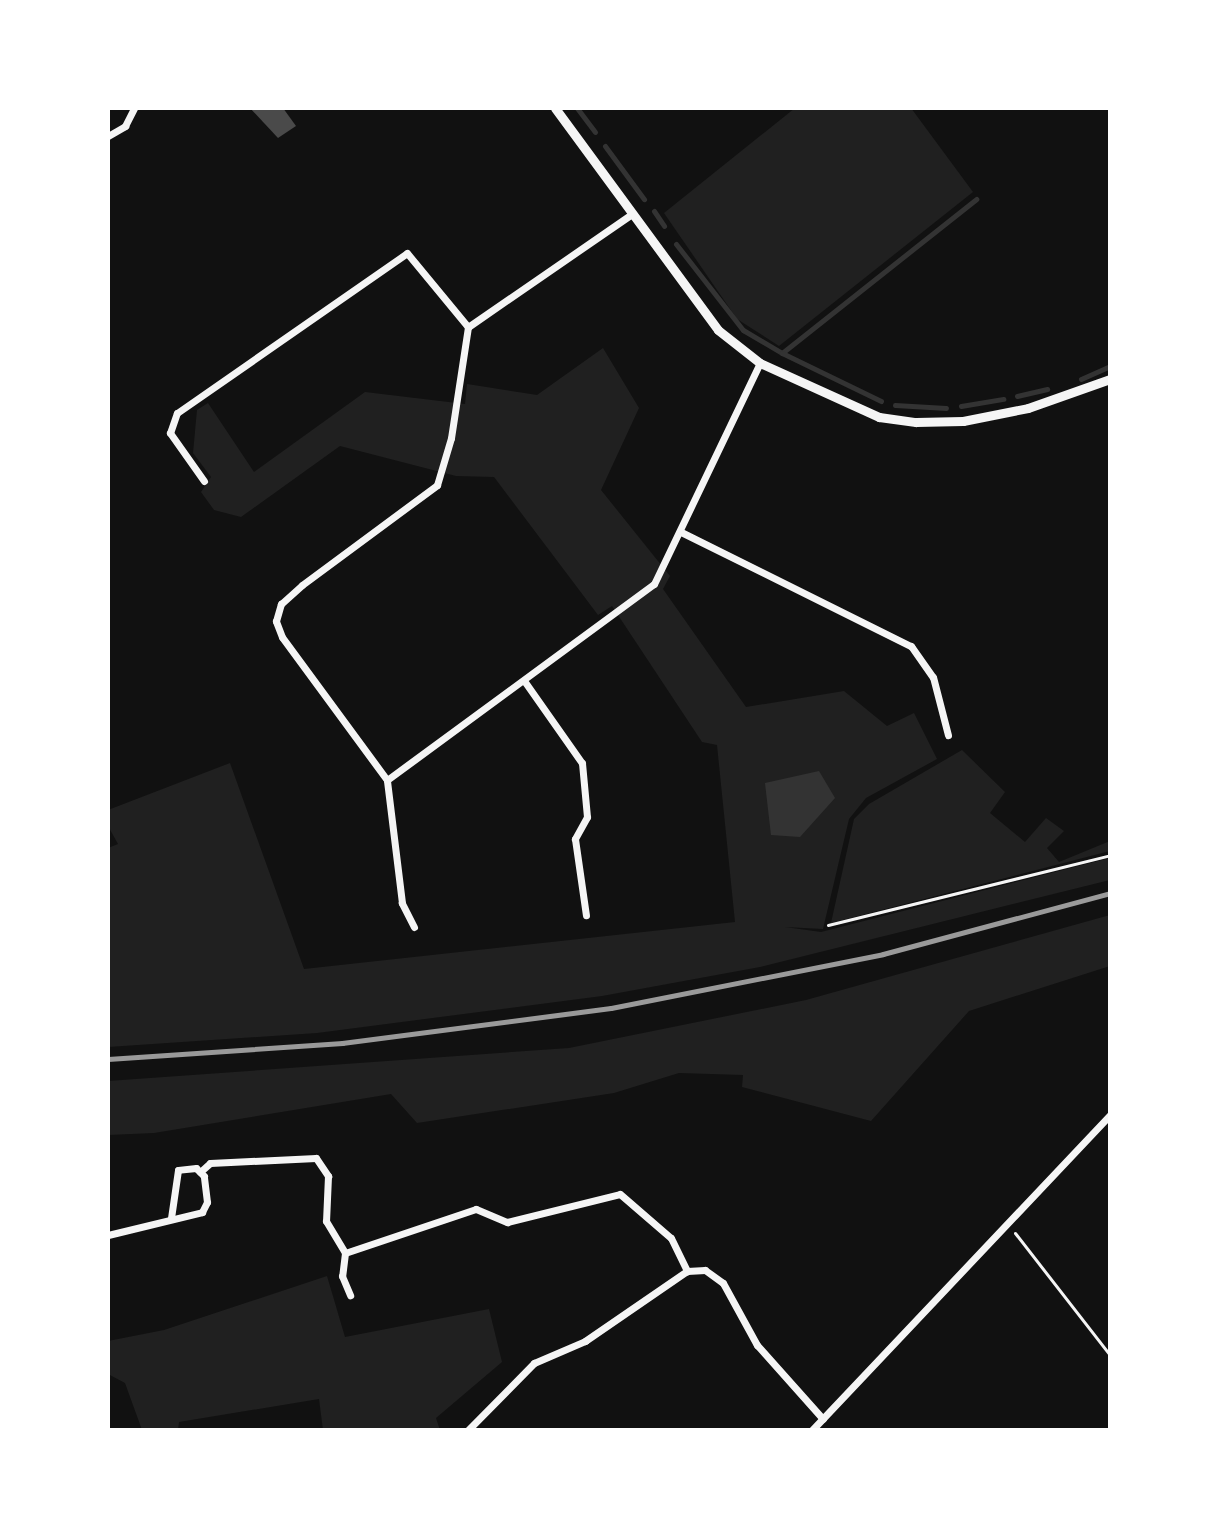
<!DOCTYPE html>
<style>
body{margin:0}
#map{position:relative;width:1218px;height:1538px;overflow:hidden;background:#111;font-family:"PT Sans Narrow",sans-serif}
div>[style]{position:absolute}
.green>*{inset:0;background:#202020}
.water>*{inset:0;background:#333}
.stream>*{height:5px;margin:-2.5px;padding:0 2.5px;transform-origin:2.5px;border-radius:2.5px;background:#333}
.building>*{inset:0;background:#4a4a4a}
.path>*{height:3px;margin:-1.5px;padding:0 1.5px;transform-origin:1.5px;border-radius:1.5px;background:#f5f5f5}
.minor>*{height:7px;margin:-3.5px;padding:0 3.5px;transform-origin:3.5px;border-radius:3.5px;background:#f5f5f5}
.tertiary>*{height:9px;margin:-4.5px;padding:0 4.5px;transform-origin:4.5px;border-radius:4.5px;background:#f5f5f5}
.rail>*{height:5px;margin:-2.5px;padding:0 2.5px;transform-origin:2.5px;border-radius:2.5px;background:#9a9a9a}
span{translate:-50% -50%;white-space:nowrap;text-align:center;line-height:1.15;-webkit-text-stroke:7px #fff;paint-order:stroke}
.frame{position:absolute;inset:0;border:110px solid #fff;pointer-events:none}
</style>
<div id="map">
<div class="green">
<i style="clip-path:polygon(795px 108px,911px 108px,973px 192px,779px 346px,737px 319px,664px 213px)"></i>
<i style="clip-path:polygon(603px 348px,639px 408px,601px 490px,670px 576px,663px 589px,746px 707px,844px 691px,887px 726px,914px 713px,937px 759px,866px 798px,849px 819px,823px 929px,785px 927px,821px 932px,1110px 858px,1110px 880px,760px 967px,602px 996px,317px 1033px,108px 1047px,108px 848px,118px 844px,108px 826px,108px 810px,230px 763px,304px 969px,735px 922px,717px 745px,702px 742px,612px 606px,598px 615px,494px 477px,456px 476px,340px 446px,241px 517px,214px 510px,201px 492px,211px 477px,193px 453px,197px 410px,208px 403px,254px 472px,365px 392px,465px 404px,467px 384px,537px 395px)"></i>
<i style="clip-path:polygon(962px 750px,1005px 792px,990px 813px,1025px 842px,1046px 818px,1064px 831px,1047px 848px,1059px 862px,1110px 841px,1110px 851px,831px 923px,854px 819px,869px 804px)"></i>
<i style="clip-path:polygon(1110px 915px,1110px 966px,969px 1011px,871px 1121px,742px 1087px,743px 1075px,679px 1073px,614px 1093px,417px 1123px,391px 1094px,154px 1133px,108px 1135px,108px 1081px,569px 1048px,806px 1000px)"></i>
<i style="clip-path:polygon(327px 1276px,345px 1337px,489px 1309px,502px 1362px,436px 1418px,440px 1430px,323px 1430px,319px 1399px,179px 1422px,178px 1430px,142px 1430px,125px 1383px,108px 1374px,108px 1341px,164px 1330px)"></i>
</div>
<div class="water">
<i style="clip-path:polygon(819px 771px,835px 798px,800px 837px,771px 835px,765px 783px)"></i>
</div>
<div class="stream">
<i style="left:577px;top:108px;width:30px;rotate:53deg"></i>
<i style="left:605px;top:146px;width:66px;rotate:53.7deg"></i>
<i style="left:654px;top:211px;width:18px;rotate:56deg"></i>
<i style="left:676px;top:244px;width:109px;rotate:52.1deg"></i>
<i style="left:743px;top:330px;width:45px;rotate:30.5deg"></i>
<i style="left:782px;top:353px;width:248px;rotate:-38.4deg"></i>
<i style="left:782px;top:353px;width:110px;rotate:25.9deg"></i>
<i style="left:1081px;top:379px;width:32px;rotate:-24deg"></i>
<i style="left:1017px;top:396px;width:31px;rotate:-13deg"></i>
<i style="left:895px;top:405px;width:51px;rotate:3.4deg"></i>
<i style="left:961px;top:406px;width:43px;rotate:-9.5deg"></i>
</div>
<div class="building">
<i style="clip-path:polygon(250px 108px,283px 108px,296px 126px,278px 138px)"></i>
</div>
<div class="path">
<i style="left:828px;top:925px;width:291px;rotate:-13.9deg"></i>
<i style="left:1015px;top:1233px;width:155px;rotate:52.1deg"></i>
</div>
<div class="minor">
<i style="left:108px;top:136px;width:20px;rotate:-30deg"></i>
<i style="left:125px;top:126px;width:20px;rotate:-63deg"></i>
<i style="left:468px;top:327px;width:199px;rotate:-34.6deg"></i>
<i style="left:204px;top:481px;width:59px;rotate:-125.3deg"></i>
<i style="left:170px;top:433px;width:21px;rotate:-71deg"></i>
<i style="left:177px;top:413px;width:280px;rotate:-34.8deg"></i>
<i style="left:407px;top:253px;width:96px;rotate:50.5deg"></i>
<i style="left:681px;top:532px;width:257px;rotate:26.4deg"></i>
<i style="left:911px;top:646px;width:38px;rotate:55deg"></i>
<i style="left:933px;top:677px;width:60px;rotate:75.5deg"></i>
<i style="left:525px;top:682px;width:99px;rotate:54.9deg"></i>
<i style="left:582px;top:763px;width:54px;rotate:84.7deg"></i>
<i style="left:587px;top:817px;width:25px;rotate:119deg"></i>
<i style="left:575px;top:839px;width:77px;rotate:81.8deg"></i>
<i style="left:387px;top:780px;width:331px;rotate:-36.3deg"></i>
<i style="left:654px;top:584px;width:245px;rotate:-64.4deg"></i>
<i style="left:414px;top:927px;width:27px;rotate:-117deg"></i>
<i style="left:402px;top:903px;width:124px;rotate:-97deg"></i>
<i style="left:387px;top:780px;width:177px;rotate:-126.3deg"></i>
<i style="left:282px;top:637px;width:17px;rotate:-111deg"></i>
<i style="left:276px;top:621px;width:18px;rotate:-74deg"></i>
<i style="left:281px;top:604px;width:28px;rotate:-42deg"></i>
<i style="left:302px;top:585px;width:168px;rotate:-36.5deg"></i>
<i style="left:437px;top:485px;width:49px;rotate:-73.4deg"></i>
<i style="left:451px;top:438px;width:112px;rotate:-81.3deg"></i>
<i style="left:200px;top:1172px;width:13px;rotate:-42deg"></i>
<i style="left:210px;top:1163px;width:106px;rotate:-2.7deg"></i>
<i style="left:316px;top:1158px;width:22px;rotate:56deg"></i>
<i style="left:328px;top:1176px;width:45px;rotate:92.5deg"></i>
<i style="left:326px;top:1221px;width:37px;rotate:59deg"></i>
<i style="left:345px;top:1253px;width:138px;rotate:-18.6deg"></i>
<i style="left:476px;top:1209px;width:34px;rotate:23deg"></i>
<i style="left:507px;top:1222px;width:116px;rotate:-13.9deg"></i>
<i style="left:620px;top:1194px;width:67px;rotate:40.8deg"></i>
<i style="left:671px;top:1238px;width:37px;rotate:64deg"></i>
<i style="left:687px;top:1271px;width:18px;rotate:-3deg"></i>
<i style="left:705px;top:1270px;width:22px;rotate:36deg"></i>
<i style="left:723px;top:1283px;width:71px;rotate:61.3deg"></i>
<i style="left:757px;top:1345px;width:99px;rotate:48.3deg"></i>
<i style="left:108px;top:1235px;width:97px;rotate:-13.7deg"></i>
<i style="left:202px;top:1212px;width:11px;rotate:-63deg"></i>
<i style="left:207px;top:1202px;width:26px;rotate:-97deg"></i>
<i style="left:204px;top:1176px;width:11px;rotate:-135deg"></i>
<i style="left:196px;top:1168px;width:18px;rotate:174deg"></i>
<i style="left:178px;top:1170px;width:49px;rotate:98.3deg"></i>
<i style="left:345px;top:1253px;width:23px;rotate:97deg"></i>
<i style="left:342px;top:1276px;width:21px;rotate:67deg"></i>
<i style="left:468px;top:1430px;width:94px;rotate:-45.4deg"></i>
<i style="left:534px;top:1363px;width:56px;rotate:-23.3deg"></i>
<i style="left:585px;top:1341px;width:124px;rotate:-34.5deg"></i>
<i style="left:812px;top:1430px;width:434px;rotate:-46.6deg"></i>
</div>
<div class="tertiary">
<i style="left:555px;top:108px;width:275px;rotate:53.7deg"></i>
<i style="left:718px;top:330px;width:53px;rotate:38.2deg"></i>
<i style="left:760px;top:363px;width:131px;rotate:24.4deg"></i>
<i style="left:879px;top:417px;width:37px;rotate:8deg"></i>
<i style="left:916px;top:422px;width:47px;rotate:-1.2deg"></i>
<i style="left:963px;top:421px;width:66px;rotate:-11.3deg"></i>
<i style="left:1028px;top:408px;width:87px;rotate:-19.5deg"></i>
</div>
<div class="rail">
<i style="left:108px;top:1059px;width:235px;rotate:-3.9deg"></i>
<i style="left:342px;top:1043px;width:271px;rotate:-7.4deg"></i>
<i style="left:611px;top:1008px;width:277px;rotate:-11.2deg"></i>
<i style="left:883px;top:954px;width:235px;rotate:-15deg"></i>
</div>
<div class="frame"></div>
</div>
